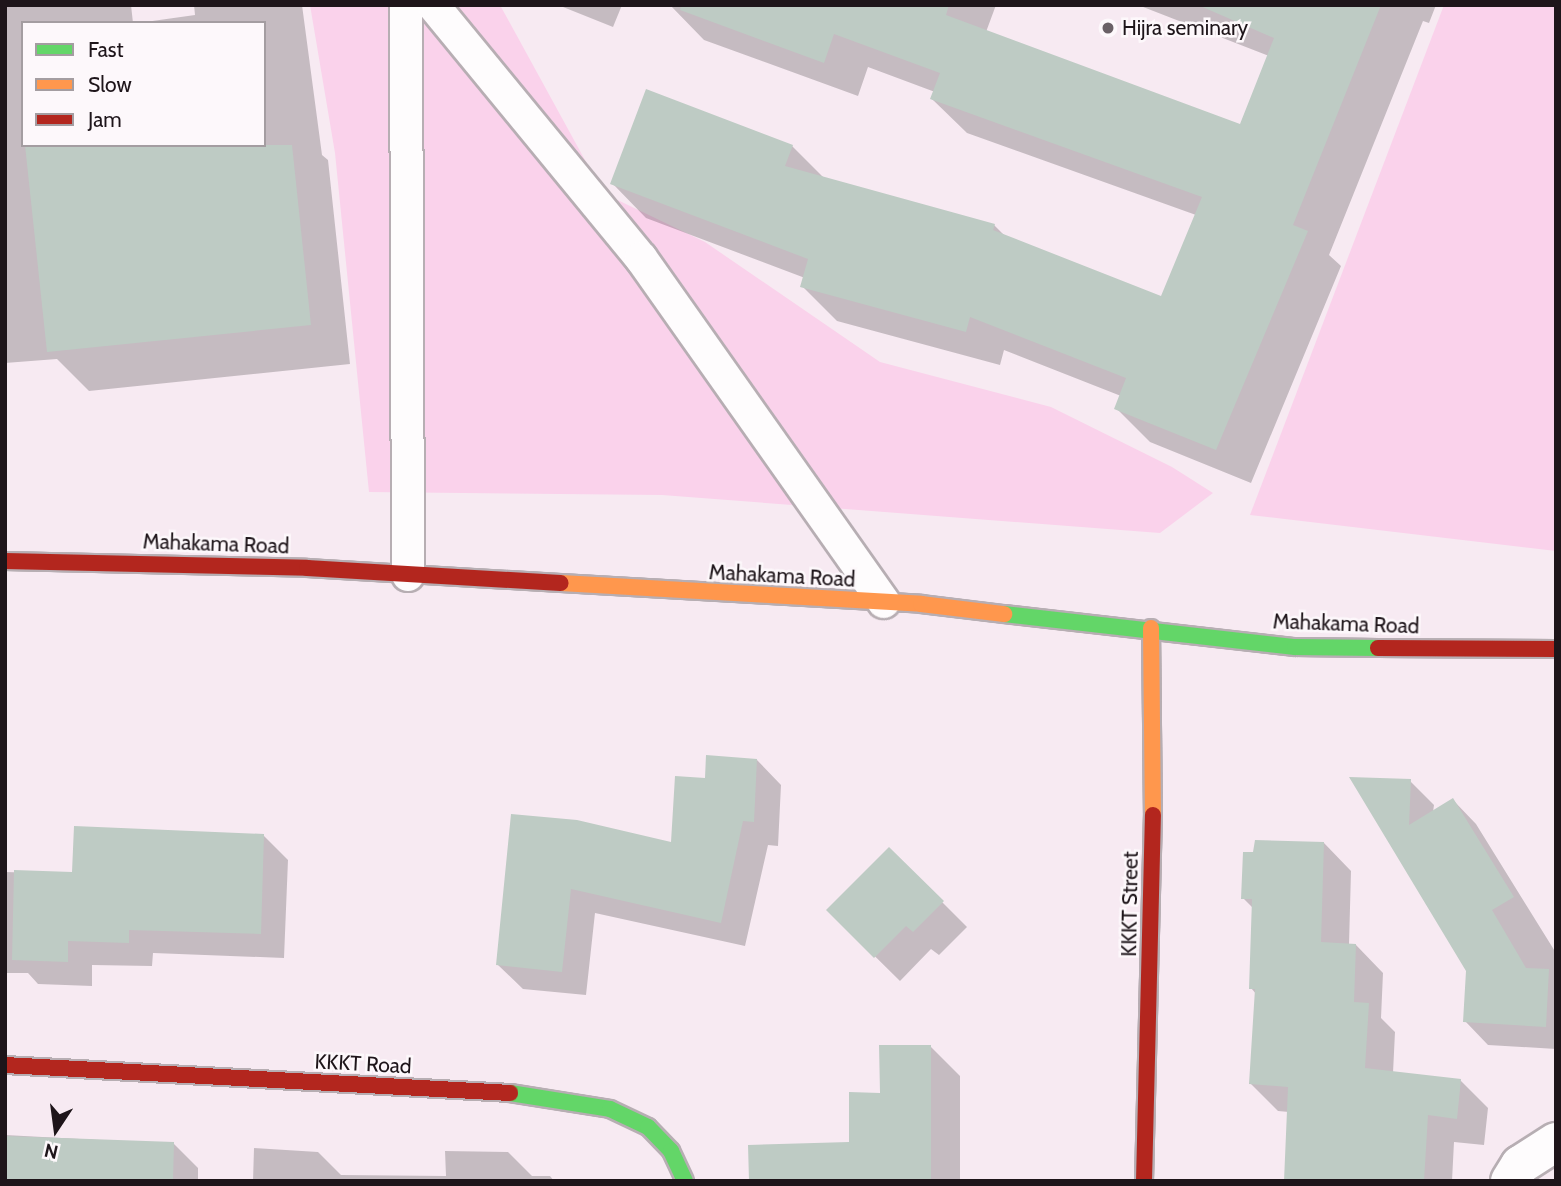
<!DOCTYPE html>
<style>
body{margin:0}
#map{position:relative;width:1561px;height:1186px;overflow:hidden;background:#f7eaf2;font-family:Cabin,sans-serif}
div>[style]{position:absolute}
.green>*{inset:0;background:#fad2eb}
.shadow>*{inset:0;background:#0003}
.building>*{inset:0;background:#becbc4}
.roads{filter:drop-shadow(2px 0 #b7aeb3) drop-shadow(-2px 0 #b7aeb3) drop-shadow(0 2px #b7aeb3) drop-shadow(0 -2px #b7aeb3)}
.lane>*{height:32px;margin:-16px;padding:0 16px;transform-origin:16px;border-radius:16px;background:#fefcfd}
.street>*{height:38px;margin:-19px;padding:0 19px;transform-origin:19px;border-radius:19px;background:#fefcfd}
.fast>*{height:16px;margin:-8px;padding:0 8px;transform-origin:8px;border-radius:8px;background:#63d668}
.slow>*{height:16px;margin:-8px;padding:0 8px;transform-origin:8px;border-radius:8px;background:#ff974d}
.jam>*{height:16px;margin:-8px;padding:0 8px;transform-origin:8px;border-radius:8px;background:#b3261e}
.dots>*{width:19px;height:19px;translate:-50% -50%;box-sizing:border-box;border:4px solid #fdf8fb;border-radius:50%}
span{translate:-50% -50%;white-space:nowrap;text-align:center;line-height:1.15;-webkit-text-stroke:5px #fdf8fb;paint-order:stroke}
.poi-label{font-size:21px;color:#1e151a}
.left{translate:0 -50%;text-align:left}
.street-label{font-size:21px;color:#1e151a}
.frame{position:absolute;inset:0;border:7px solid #1e151a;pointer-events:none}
.legend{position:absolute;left:21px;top:21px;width:245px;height:126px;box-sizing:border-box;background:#fdf8fb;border:2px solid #a49da1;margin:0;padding:9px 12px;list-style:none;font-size:21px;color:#1e151a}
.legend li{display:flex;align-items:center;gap:14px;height:35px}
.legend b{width:35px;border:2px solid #a49da1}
.north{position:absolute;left:21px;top:1095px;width:70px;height:70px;-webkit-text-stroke:5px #fdf8fb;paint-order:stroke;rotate:193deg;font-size:19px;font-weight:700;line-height:28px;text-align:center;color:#1e151a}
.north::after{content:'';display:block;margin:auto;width:24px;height:32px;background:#1e151a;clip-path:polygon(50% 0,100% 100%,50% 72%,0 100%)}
</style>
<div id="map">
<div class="green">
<i style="clip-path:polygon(310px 5px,500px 5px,603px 193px,705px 242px,880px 362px,1051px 407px,1172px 467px,1213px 493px,1160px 533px,662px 495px,369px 492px,335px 153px)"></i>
<i style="clip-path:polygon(1444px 5px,1556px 5px,1556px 551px,1250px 515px)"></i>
</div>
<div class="shadow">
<i style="clip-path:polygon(5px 5px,131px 5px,133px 23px,23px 23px,23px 145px,264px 145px,264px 23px,138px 23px,195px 15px,194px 5px,302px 5px,322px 155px,328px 160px,350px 364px,89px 391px,57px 359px,5px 363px)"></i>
<i style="clip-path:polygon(558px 5px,622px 5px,613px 27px)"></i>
<i style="clip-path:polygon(670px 5px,996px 5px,986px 32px,1241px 127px,1269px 56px,1138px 5px,1436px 5px,1429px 23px,1423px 21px,1329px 255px,1341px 266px,1251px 483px,1150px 442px,1116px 408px,1121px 396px,1004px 350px,1000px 365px,837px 321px,802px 286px,805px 278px,646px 218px,612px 183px,792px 146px,825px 179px,994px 225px,1007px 238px,1161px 299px,1196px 215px,967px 133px,932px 99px,935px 92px,868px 67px,858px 96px,704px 40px)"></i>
<i style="clip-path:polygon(757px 760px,781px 785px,778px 846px,768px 845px,745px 946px,595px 913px,586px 995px,523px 989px,498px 965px,577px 822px,673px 844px,707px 780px)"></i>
<i style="clip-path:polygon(1352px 779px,1410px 781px,1434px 805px,1433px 812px,1453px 800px,1476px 824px,1556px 953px,1556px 1049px,1488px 1045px,1465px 1021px,1467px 971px)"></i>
<i style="clip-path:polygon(263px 835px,288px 860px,284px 958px,153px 953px,152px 966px,92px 965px,92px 986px,38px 984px,28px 973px,5px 973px,5px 872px,74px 874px)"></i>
<i style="clip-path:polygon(1324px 843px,1351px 871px,1349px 945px,1356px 945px,1383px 973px,1381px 1018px,1395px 1032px,1393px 1073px,1460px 1080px,1488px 1108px,1484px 1145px,1454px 1142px,1452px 1181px,1286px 1181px,1289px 1112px,1278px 1111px,1251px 1084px,1257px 995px,1251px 988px,1254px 909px,1243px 898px)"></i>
<i style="clip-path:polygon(889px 849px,967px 927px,939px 955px,931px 949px,900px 981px,828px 910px)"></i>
<i style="clip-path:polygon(931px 1047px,960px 1076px,960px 1181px,802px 1181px,851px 1144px,881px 1094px)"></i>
<i style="clip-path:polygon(5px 1135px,174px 1144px,198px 1168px,198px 1181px,5px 1181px)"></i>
<i style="clip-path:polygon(254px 1148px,318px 1152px,341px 1175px,446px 1176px,445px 1151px,508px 1152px,532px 1176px,550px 1176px,554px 1181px,253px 1181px)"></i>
</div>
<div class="building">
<i style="clip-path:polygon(681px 5px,949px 5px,946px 15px,1240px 124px,1274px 38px,1198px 5px,1381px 5px,1293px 225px,1308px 231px,1216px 450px,1114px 409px,1126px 378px,970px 317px,966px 332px,800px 287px,808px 259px,610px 184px,646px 89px,793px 145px,785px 166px,995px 224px,993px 230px,1161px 296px,1202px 197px,930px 99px,940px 73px,834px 34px,824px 63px,680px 10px)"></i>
<i style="clip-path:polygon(25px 145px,292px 145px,311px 325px,47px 352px)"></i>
<i style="clip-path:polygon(706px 755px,757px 759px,754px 822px,743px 821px,721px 923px,571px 889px,562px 972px,496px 965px,511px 814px,577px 820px,671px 842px,675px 776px,705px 778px)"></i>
<i style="clip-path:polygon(1349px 777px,1411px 779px,1409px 825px,1453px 798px,1514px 897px,1492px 910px,1526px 968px,1549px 969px,1546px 1027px,1463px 1022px,1466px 971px)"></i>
<i style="clip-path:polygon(74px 826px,264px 834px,261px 934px,129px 930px,129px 943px,68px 941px,68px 962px,12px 960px,14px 870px,72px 872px)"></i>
<i style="clip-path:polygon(1255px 840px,1324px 842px,1321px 942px,1356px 944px,1354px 1002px,1369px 1003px,1365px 1068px,1461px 1079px,1457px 1119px,1428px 1115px,1424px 1181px,1284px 1181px,1288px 1087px,1249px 1084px,1255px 989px,1249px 989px,1252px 899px,1241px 899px,1243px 852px,1253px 852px)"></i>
<i style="clip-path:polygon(889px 847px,944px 901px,913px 932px,906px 926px,874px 958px,826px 910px)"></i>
<i style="clip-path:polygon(879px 1045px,931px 1045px,931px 1181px,749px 1181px,748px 1145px,849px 1142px,849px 1092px,880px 1093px)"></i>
<i style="clip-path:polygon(5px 1136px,174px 1142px,173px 1181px,5px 1181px)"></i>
</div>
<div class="roads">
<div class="lane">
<i style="left:406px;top:5px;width:570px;rotate:89.8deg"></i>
<i style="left:433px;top:5px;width:328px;rotate:50.6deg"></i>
<i style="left:641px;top:258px;width:421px;rotate:54.8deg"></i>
</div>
<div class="street">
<i style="left:1510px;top:1181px;width:19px;rotate:-58deg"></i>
<i style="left:1520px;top:1165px;width:43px;rotate:-32.6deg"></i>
</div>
<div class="fast">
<i style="left:1004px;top:614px;width:293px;rotate:6.5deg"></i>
<i style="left:1295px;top:647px;width:83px;rotate:0.7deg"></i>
<i style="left:510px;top:1093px;width:101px;rotate:9.1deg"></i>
<i style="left:610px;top:1109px;width:42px;rotate:25.3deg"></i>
<i style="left:648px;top:1127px;width:33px;rotate:46deg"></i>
<i style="left:671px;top:1151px;width:33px;rotate:65deg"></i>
</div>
<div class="slow">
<i style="left:561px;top:583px;width:361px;rotate:3.3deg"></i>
<i style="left:921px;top:604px;width:84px;rotate:6.9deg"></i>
<i style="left:1151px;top:628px;width:187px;rotate:89.4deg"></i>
</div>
<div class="jam">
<i style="left:5px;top:561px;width:302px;rotate:1.3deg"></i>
<i style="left:307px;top:568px;width:254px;rotate:3.4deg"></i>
<i style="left:1378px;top:648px;width:178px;rotate:0.3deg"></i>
<i style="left:5px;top:1065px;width:506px;rotate:3.17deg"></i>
<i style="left:1144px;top:1181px;width:366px;rotate:-88.6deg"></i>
</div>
</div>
<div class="dots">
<i style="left:1108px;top:28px;background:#6a6066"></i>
</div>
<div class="poi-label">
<span class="left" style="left:1122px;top:28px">Hijra seminary</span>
</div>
<div class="street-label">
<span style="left:216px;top:544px;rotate:2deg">Mahakama Road</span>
<span style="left:782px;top:576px;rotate:3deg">Mahakama Road</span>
<span style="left:1346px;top:624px;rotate:2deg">Mahakama Road</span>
<span style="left:1130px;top:904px;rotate:-89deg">KKKT Street</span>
<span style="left:363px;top:1064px;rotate:3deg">KKKT Road</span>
</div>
<div class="frame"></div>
<ul class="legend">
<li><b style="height:9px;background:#63d668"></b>Fast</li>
<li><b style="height:9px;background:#ff974d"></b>Slow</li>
<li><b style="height:9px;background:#b3261e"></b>Jam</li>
</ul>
<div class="north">N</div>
</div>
